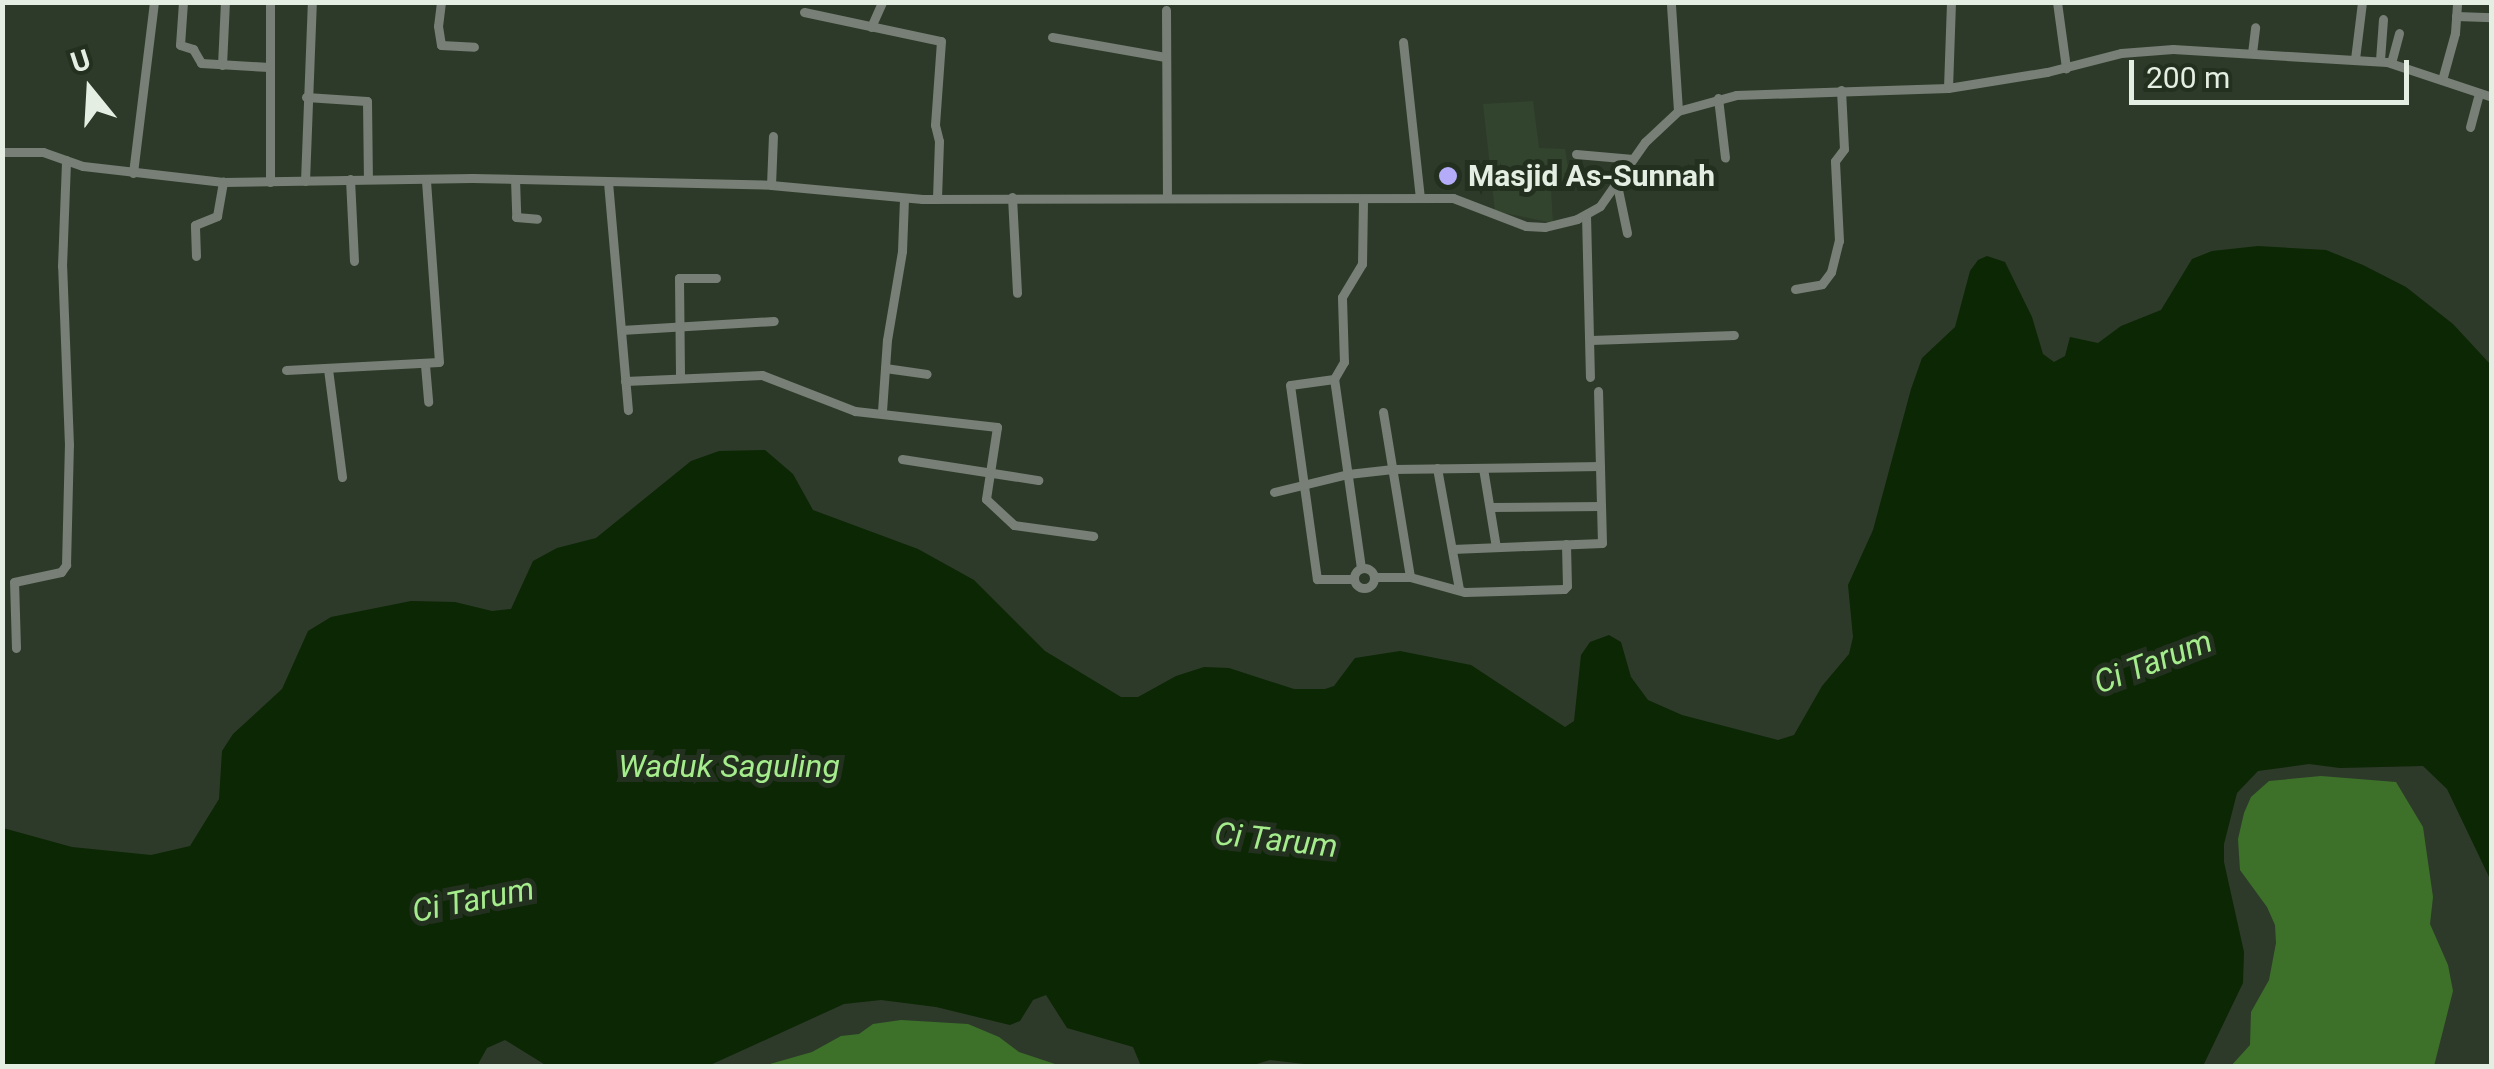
<!DOCTYPE html>
<style>
body{margin:0}
#map{position:relative;width:2494px;height:1069px;overflow:hidden;background:#2d3a29;font-family:Roboto,sans-serif}
div>[style]{position:absolute}
.built>*{inset:0;background:#32442d}
.forest>*{inset:0;background:#3d712a}
.water>*{inset:0;background:#0c2703}
.minor>*{height:9px;margin:-4.5px;padding:0 4.5px;transform-origin:4.5px;border-radius:4.5px;background:#787f76}
.minor>.ring{margin:-4.5px;padding:0;box-sizing:content-box;background:none;border:9px solid #787f76;border-radius:50%}
.dots>*{width:28px;height:28px;translate:-50% -50%;box-sizing:border-box;border:5px solid #23301f;border-radius:50%}
span{translate:-50% -50%;white-space:nowrap;text-align:center;line-height:1.15;-webkit-text-stroke:10px #23301f;paint-order:stroke}
.poi-label{font-size:30px;color:#e5eee2;font-weight:700}
.left{translate:0 -50%;text-align:left}
.water-label{font-size:32px;color:#a5ed8c;font-style:italic}
.frame{position:absolute;inset:0;border:5px solid #e5eee2;pointer-events:none}
.north{position:absolute;left:40px;top:40px;width:100px;height:100px;-webkit-text-stroke:8px #23301f;paint-order:stroke;rotate:342deg;font-size:28px;font-weight:700;line-height:40px;text-align:center;color:#e5eee2}
.north::after{content:'';display:block;margin:auto;width:35px;height:45px;background:#e5eee2;clip-path:polygon(50% 0,100% 100%,50% 72%,0 100%)}
.scale{position:absolute;left:2129px;top:60px;width:280px;height:45px;box-sizing:border-box;border:5px solid #e5eee2;border-top:0;padding-left:12px;font-size:30px;line-height:35px;white-space:nowrap;color:#e5eee2;-webkit-text-stroke:8px #23301f;paint-order:stroke}
</style>
<div id="map">
<div class="built">
<i style="clip-path:polygon(1533px 101px,1539px 148px,1565px 149px,1571px 187px,1551px 189px,1553px 223px,1495px 211px,1483px 104px)"></i>
</div>
<div class="forest">
<i style="clip-path:polygon(2321px 776px,2396px 782px,2423px 827px,2433px 897px,2430px 924px,2448px 965px,2453px 991px,2434px 1066px,2231px 1066px,2250px 1045px,2251px 1012px,2269px 980px,2276px 943px,2275px 925px,2267px 907px,2240px 870px,2238px 839px,2244px 813px,2251px 797px,2269px 781px)"></i>
<i style="clip-path:polygon(901px 1020px,968px 1024px,999px 1037px,1019px 1052px,1061px 1066px,763px 1066px,812px 1052px,841px 1036px,859px 1034px,873px 1024px)"></i>
</div>
<div class="water">
<i style="clip-path:polygon(2258px 246px,2326px 250px,2363px 265px,2406px 287px,2453px 324px,2491px 365px,2491px 881px,2447px 789px,2423px 766px,2340px 768px,2309px 764px,2258px 771px,2237px 793px,2224px 844px,2224px 862px,2244px 952px,2243px 983px,2203px 1066px,1322px 1066px,1270px 1060px,1250px 1066px,1141px 1066px,1133px 1047px,1067px 1028px,1046px 995px,1033px 1000px,1020px 1021px,1010px 1025px,936px 1007px,881px 1000px,844px 1004px,708px 1066px,547px 1066px,505px 1040px,487px 1048px,477px 1066px,3px 1066px,3px 828px,72px 847px,151px 855px,190px 846px,219px 799px,222px 751px,233px 734px,282px 689px,308px 631px,331px 617px,411px 601px,455px 602px,492px 611px,511px 609px,533px 561px,557px 548px,596px 538px,691px 461px,719px 451px,765px 450px,793px 474px,813px 510px,918px 549px,974px 580px,1045px 651px,1121px 697px,1138px 697px,1176px 676px,1204px 667px,1229px 668px,1294px 689px,1325px 689px,1334px 686px,1355px 658px,1400px 651px,1471px 665px,1565px 727px,1574px 721px,1581px 655px,1590px 642px,1609px 635px,1621px 642px,1631px 677px,1648px 700px,1682px 715px,1778px 740px,1794px 735px,1822px 686px,1849px 654px,1853px 637px,1848px 585px,1873px 530px,1911px 389px,1922px 358px,1955px 327px,1970px 271px,1978px 260px,1987px 256px,2005px 262px,2032px 317px,2043px 354px,2054px 362px,2065px 356px,2070px 337px,2098px 343px,2121px 326px,2161px 310px,2192px 259px,2212px 251px)"></i>
</div>
<div class="minor">
<i style="left:183px;top:2px;width:43px;rotate:94deg"></i>
<i style="left:180px;top:45px;width:14px;rotate:17deg"></i>
<i style="left:193px;top:49px;width:16px;rotate:60deg"></i>
<i style="left:201px;top:63px;width:68px;rotate:3.4deg"></i>
<i style="left:270px;top:2px;width:180px;rotate:90deg"></i>
<i style="left:441px;top:2px;width:24px;rotate:97deg"></i>
<i style="left:438px;top:26px;width:19px;rotate:81deg"></i>
<i style="left:441px;top:45px;width:33px;rotate:3deg"></i>
<i style="left:2057px;top:2px;width:67px;rotate:82.2deg"></i>
<i style="left:1671px;top:5px;width:106px;rotate:86.2deg"></i>
<i style="left:1166px;top:10px;width:187px;rotate:89.7deg"></i>
<i style="left:804px;top:12px;width:140px;rotate:12deg"></i>
<i style="left:941px;top:41px;width:84px;rotate:94.1deg"></i>
<i style="left:935px;top:125px;width:16px;rotate:76deg"></i>
<i style="left:939px;top:141px;width:58px;rotate:92deg"></i>
<i style="left:2456px;top:16px;width:36px;rotate:2deg"></i>
<i style="left:871px;top:27px;width:27px;rotate:-66deg"></i>
<i style="left:1052px;top:37px;width:115px;rotate:10deg"></i>
<i style="left:1403px;top:42px;width:157px;rotate:83.8deg"></i>
<i style="left:2252px;top:53px;width:26px;rotate:-83deg"></i>
<i style="left:2355px;top:59px;width:57px;rotate:-83deg"></i>
<i style="left:2380px;top:60px;width:41px;rotate:-85.8deg"></i>
<i style="left:2391px;top:63px;width:31px;rotate:-75deg"></i>
<i style="left:222px;top:65px;width:63px;rotate:-87.3deg"></i>
<i style="left:2442px;top:80px;width:49px;rotate:-74.5deg"></i>
<i style="left:2455px;top:33px;width:31px;rotate:-86deg"></i>
<i style="left:1948px;top:88px;width:86px;rotate:-88deg"></i>
<i style="left:306px;top:97px;width:61px;rotate:3.8deg"></i>
<i style="left:367px;top:101px;width:77px;rotate:89.3deg"></i>
<i style="left:1718px;top:98px;width:60px;rotate:83.3deg"></i>
<i style="left:2470px;top:127px;width:35px;rotate:-75deg"></i>
<i style="left:2px;top:152px;width:41px"></i>
<i style="left:43px;top:152px;width:42px;rotate:19.3deg"></i>
<i style="left:83px;top:166px;width:141px;rotate:6.5deg"></i>
<i style="left:223px;top:182px;width:249px;rotate:-0.9deg"></i>
<i style="left:472px;top:178px;width:299px;rotate:1.3deg"></i>
<i style="left:771px;top:185px;width:152px;rotate:5.3deg"></i>
<i style="left:922px;top:199px;width:531px;rotate:-0.11deg"></i>
<i style="left:1453px;top:198px;width:78px;rotate:21deg"></i>
<i style="left:1526px;top:226px;width:19px;rotate:3deg"></i>
<i style="left:1545px;top:227px;width:33px;rotate:-14deg"></i>
<i style="left:1577px;top:219px;width:26px;rotate:-29deg"></i>
<i style="left:1600px;top:206px;width:78px;rotate:-54.9deg"></i>
<i style="left:1645px;top:142px;width:45px;rotate:-43.2deg"></i>
<i style="left:1678px;top:111px;width:60px;rotate:-15.4deg"></i>
<i style="left:1736px;top:95px;width:212px;rotate:-1.9deg"></i>
<i style="left:1948px;top:88px;width:100px;rotate:-9.2deg"></i>
<i style="left:2047px;top:72px;width:76px;rotate:-14.4deg"></i>
<i style="left:2121px;top:53px;width:52px;rotate:-4.4deg"></i>
<i style="left:2173px;top:49px;width:214px;rotate:3.5deg"></i>
<i style="left:2387px;top:62px;width:111px;rotate:18.4deg"></i>
<i style="left:1576px;top:154px;width:57px;rotate:5deg"></i>
<i style="left:133px;top:173px;width:172px;rotate:-83deg"></i>
<i style="left:350px;top:179px;width:82px;rotate:87.2deg"></i>
<i style="left:515px;top:179px;width:38px;rotate:88deg"></i>
<i style="left:516px;top:217px;width:21px;rotate:5deg"></i>
<i style="left:305px;top:181px;width:179px;rotate:-87.8deg"></i>
<i style="left:608px;top:182px;width:229px;rotate:85deg"></i>
<i style="left:771px;top:185px;width:49px;rotate:-87.7deg"></i>
<i style="left:1617px;top:185px;width:49px;rotate:78.2deg"></i>
<i style="left:1012px;top:197px;width:96px;rotate:87deg"></i>
<i style="left:1586px;top:215px;width:162px;rotate:88.6deg"></i>
<i style="left:196px;top:256px;width:31px;rotate:-92deg"></i>
<i style="left:195px;top:225px;width:24px;rotate:-22deg"></i>
<i style="left:217px;top:216px;width:35px;rotate:-80deg"></i>
<i style="left:1795px;top:289px;width:27px;rotate:-10deg"></i>
<i style="left:1822px;top:284px;width:15px;rotate:-53deg"></i>
<i style="left:1831px;top:272px;width:32px;rotate:-76deg"></i>
<i style="left:1839px;top:241px;width:80px;rotate:-92.9deg"></i>
<i style="left:1835px;top:161px;width:15px;rotate:-53deg"></i>
<i style="left:1844px;top:149px;width:59px;rotate:-92.9deg"></i>
<i style="left:621px;top:330px;width:153px;rotate:-3.4deg"></i>
<i style="left:1591px;top:340px;width:143px;rotate:-2deg"></i>
<i style="left:425px;top:365px;width:37px;rotate:85deg"></i>
<i style="left:885px;top:368px;width:42px;rotate:8.1deg"></i>
<i style="left:328px;top:369px;width:109px;rotate:82.6deg"></i>
<i style="left:286px;top:370px;width:153px;rotate:-3deg"></i>
<i style="left:439px;top:362px;width:183px;rotate:-94.1deg"></i>
<i style="left:680px;top:375px;width:97px;rotate:-90.6deg"></i>
<i style="left:679px;top:278px;width:37px"></i>
<i style="left:1334px;top:379px;width:44px;rotate:172.2deg"></i>
<i style="left:1290px;top:385px;width:196px;rotate:82.1deg"></i>
<i style="left:1317px;top:579px;width:37px"></i>
<i style="left:625px;top:381px;width:137px;rotate:-2.5deg"></i>
<i style="left:762px;top:375px;width:100px;rotate:21.2deg"></i>
<i style="left:855px;top:411px;width:143px;rotate:6.4deg"></i>
<i style="left:997px;top:427px;width:73px;rotate:98.7deg"></i>
<i style="left:986px;top:499px;width:38px;rotate:43deg"></i>
<i style="left:1014px;top:525px;width:80px;rotate:7.9deg"></i>
<i style="left:882px;top:411px;width:71px;rotate:-86deg"></i>
<i style="left:887px;top:340px;width:90px;rotate:-80.4deg"></i>
<i style="left:902px;top:251px;width:53px;rotate:-87.8deg"></i>
<i style="left:1383px;top:412px;width:167px;rotate:80.7deg"></i>
<i style="left:902px;top:459px;width:138px;rotate:8.8deg"></i>
<i style="left:1437px;top:468px;width:123px;rotate:79.7deg"></i>
<i style="left:1483px;top:468px;width:80px;rotate:80.7deg"></i>
<i style="left:1274px;top:492px;width:76px;rotate:-13.7deg"></i>
<i style="left:1348px;top:474px;width:45px;rotate:-6.3deg"></i>
<i style="left:1393px;top:469px;width:207px;rotate:-0.8deg"></i>
<i style="left:1490px;top:507px;width:111px;rotate:-0.5deg"></i>
<i style="left:1452px;top:549px;width:150px;rotate:-2.3deg"></i>
<i style="left:1602px;top:543px;width:152px;rotate:-91.5deg"></i>
<i class="ring" style="left:1354px;top:568px;width:11px;height:11px"></i>
<i style="left:1361px;top:568px;width:191px;rotate:-98.1deg"></i>
<i style="left:1334px;top:379px;width:20px;rotate:-60deg"></i>
<i style="left:1344px;top:362px;width:65px;rotate:-91.8deg"></i>
<i style="left:1342px;top:297px;width:39px;rotate:-59deg"></i>
<i style="left:1362px;top:264px;width:65px;rotate:-89.1deg"></i>
<i style="left:1375px;top:577px;width:35px"></i>
<i style="left:1410px;top:577px;width:57px;rotate:15.3deg"></i>
<i style="left:1465px;top:592px;width:99px;rotate:-1.7deg"></i>
<i style="left:1564px;top:589px;width:4px;rotate:-45deg"></i>
<i style="left:1567px;top:586px;width:42px;rotate:-91.4deg"></i>
<i style="left:16px;top:648px;width:66px;rotate:-91.7deg"></i>
<i style="left:14px;top:582px;width:48px;rotate:-12deg"></i>
<i style="left:61px;top:572px;width:9px;rotate:-54deg"></i>
<i style="left:66px;top:565px;width:120px;rotate:-88.6deg"></i>
<i style="left:69px;top:445px;width:179px;rotate:-92.2deg"></i>
<i style="left:62px;top:266px;width:106px;rotate:-87.8deg"></i>
</div>
<div class="dots">
<i style="left:1448px;top:176px;background:#b4acf9"></i>
</div>
<div class="poi-label">
<span class="left" style="left:1468px;top:176px">Masjid As-Sunnah</span>
</div>
<div class="water-label">
<span style="left:2153px;top:662px;rotate:-21deg">Ci Tarum</span>
<span style="left:729px;top:766px">Waduk Saguling</span>
<span style="left:1276px;top:840px;rotate:6deg">Ci Tarum</span>
<span style="left:473px;top:900px;rotate:-11deg">Ci Tarum</span>
</div>
<div class="frame"></div>
<div class="north">U</div>
<div class="scale">200 m</div>
</div>
